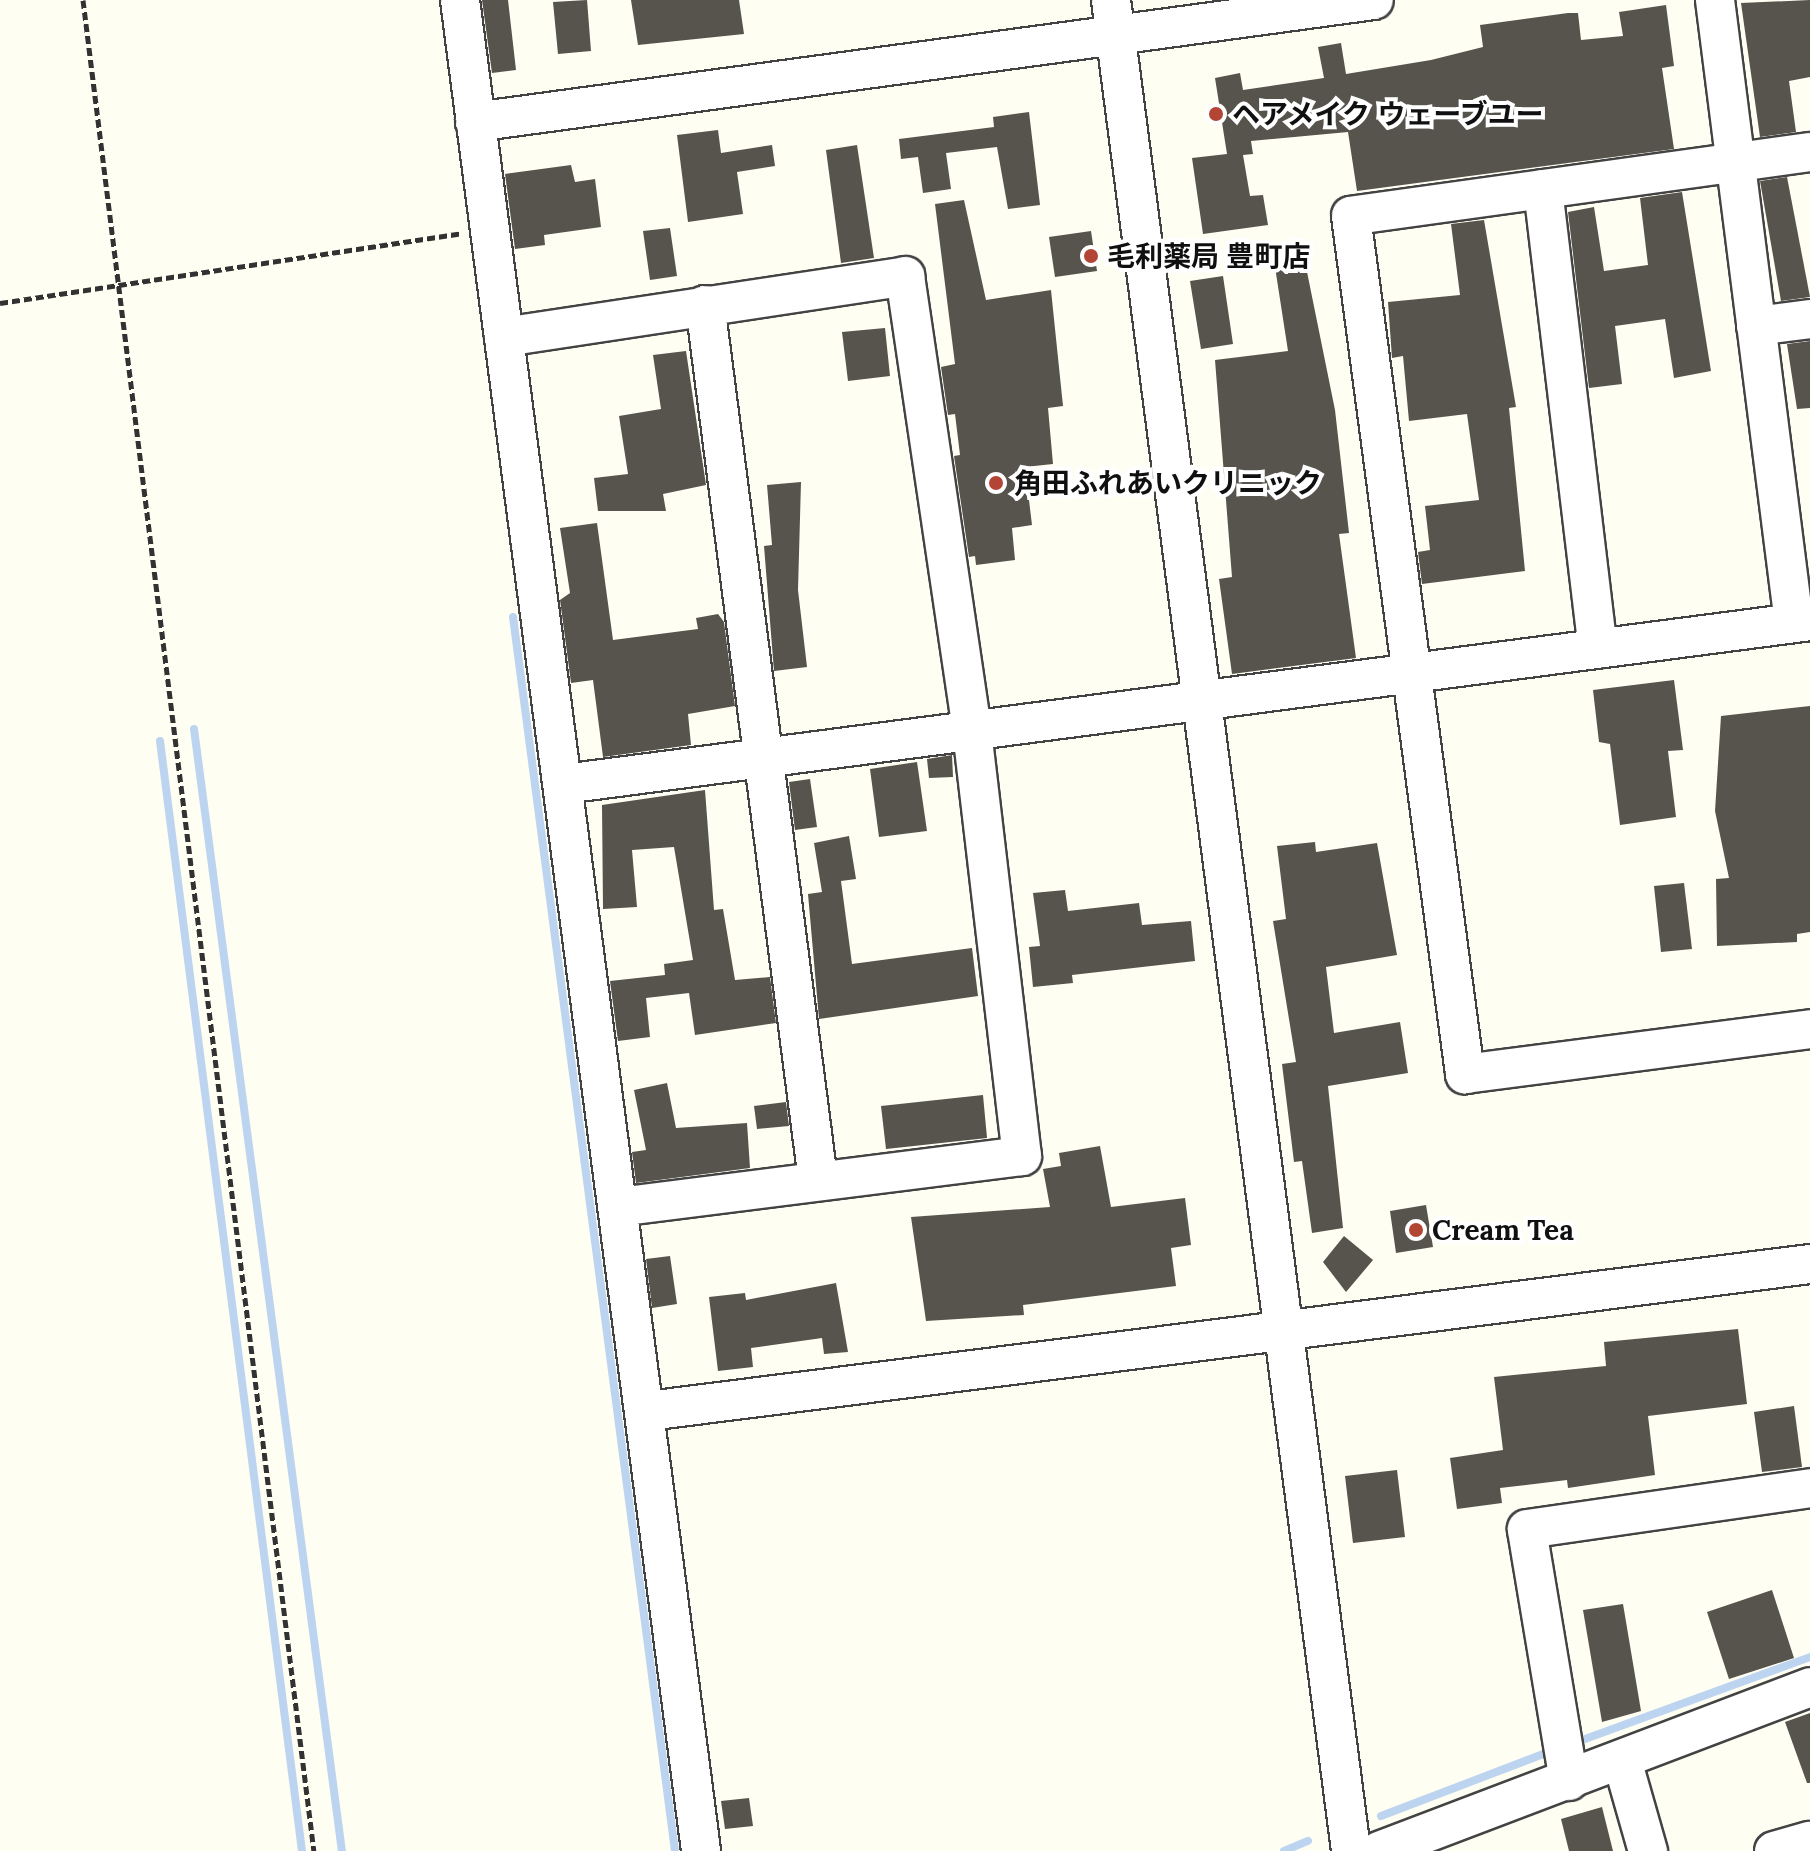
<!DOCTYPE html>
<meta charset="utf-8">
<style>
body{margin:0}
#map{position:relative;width:1810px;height:1851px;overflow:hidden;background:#fefef3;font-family:Lora,"Noto Sans JP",serif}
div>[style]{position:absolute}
.stream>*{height:8px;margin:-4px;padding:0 4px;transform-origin:4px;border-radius:4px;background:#bdd4f0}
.building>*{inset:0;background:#57534d}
.path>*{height:5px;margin-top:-2.5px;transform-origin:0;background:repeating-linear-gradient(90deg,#323232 0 8px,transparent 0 12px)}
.roads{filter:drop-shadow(2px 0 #434343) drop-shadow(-2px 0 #434343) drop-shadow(0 2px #434343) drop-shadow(0 -2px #434343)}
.minor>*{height:38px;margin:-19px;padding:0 19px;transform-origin:19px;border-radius:19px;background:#fff}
.dots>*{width:22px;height:22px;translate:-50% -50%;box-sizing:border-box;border:4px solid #fff;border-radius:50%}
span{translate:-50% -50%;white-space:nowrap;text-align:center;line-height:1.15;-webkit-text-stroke:8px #fff;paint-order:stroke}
.poi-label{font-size:28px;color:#101010;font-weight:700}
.left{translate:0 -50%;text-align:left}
</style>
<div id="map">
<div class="stream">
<i style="left:513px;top:617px;width:1245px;rotate:82.52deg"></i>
<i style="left:194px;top:729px;width:1132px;rotate:82.49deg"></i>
<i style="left:160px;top:741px;width:1119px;rotate:82.71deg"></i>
<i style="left:1574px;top:1743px;width:251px;rotate:-20deg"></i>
<i style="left:1381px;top:1816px;width:173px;rotate:-20.9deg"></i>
<i style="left:1284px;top:1851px;width:26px;rotate:-23deg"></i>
</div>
<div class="building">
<i style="clip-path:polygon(482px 0,508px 0,516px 70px,492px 73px)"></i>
<i style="clip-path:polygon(587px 0,591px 51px,558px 54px,553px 2px)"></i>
<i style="clip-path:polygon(631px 0,739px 0,744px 34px,638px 45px)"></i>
<i style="clip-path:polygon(1810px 0,1810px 77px,1789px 81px,1796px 132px,1760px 137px,1741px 3px)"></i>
<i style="clip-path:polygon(1666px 5px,1674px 66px,1662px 68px,1674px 149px,1357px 191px,1348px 132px,1251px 141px,1253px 154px,1243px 155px,1250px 196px,1263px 195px,1268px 225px,1203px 234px,1192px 158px,1227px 154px,1215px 78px,1240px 73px,1243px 90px,1324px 78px,1318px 47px,1341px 43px,1346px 74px,1431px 60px,1483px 47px,1480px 25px,1568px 13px,1578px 13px,1581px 40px,1623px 36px,1619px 12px)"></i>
<i style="clip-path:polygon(1029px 112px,1040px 205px,1008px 209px,997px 147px,946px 153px,951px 189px,923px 193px,918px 157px,901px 159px,899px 139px,994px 127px,993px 117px)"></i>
<i style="clip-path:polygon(718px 130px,721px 153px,772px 145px,775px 166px,737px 172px,743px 214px,688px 222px,677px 135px)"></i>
<i style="clip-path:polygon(857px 145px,874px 258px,841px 263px,826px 150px)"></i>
<i style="clip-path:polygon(571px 165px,575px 182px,595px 179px,601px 227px,544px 235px,545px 245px,515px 249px,505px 174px)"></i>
<i style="clip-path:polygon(1787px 177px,1810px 297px,1781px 301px,1760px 181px)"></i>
<i style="clip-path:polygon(1682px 192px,1711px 371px,1674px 378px,1665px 319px,1615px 326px,1622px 384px,1589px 388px,1568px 212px,1594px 207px,1604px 271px,1648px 265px,1640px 198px)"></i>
<i style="clip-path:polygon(964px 200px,986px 300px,1051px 290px,1063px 406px,1048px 408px,1053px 464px,1025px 467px,1032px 525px,1012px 528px,1015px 560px,976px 565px,975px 556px,969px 557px,954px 456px,960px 455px,955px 414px,948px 415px,941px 367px,955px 364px,935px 204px)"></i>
<i style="clip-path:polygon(1484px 220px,1516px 407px,1509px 408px,1525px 571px,1422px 584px,1418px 552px,1430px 550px,1425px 506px,1479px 500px,1467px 414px,1409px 421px,1403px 356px,1392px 358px,1388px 302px,1460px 295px,1451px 224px)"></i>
<i style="clip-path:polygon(670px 228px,677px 276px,650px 280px,643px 231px)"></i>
<i style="clip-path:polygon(1091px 231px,1097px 271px,1055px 277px,1049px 237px)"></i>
<i style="clip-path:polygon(1305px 262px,1335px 410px,1349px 533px,1339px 534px,1356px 658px,1232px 674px,1219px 579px,1232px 577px,1215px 360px,1288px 351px,1275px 267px)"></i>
<i style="clip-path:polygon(1223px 276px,1233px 344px,1201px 349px,1190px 281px)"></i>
<i style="clip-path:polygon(885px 328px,890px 376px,848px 381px,842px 332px)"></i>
<i style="clip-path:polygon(1810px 341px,1810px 408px,1797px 409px,1787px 344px)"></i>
<i style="clip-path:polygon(686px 351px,706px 485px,663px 494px,666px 511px,598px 511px,594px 478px,628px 474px,619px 416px,661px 409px,653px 355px)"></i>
<i style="clip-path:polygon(801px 482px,798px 590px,807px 667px,774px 671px,764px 546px,772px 545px,767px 485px)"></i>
<i style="clip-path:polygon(597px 523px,613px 640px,698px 629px,696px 618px,718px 614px,724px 622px,735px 706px,688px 714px,691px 745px,603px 757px,593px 680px,571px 683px,560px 600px,570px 593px,560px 528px)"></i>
<i style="clip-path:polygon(1674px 680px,1683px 750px,1668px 751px,1676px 817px,1620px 825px,1610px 744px,1599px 742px,1593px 690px)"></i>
<i style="clip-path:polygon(1810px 706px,1810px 932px,1797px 934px,1797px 942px,1717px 946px,1716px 879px,1729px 878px,1715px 811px,1721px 716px)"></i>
<i style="clip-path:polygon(952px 755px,953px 777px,929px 778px,927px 759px)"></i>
<i style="clip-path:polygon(917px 762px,927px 831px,879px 837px,870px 769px)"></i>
<i style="clip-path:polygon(810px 779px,817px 827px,795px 830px,789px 782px)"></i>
<i style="clip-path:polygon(705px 790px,714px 910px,723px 909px,735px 980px,770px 977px,776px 1023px,695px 1035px,689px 993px,646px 998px,650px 1037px,618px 1041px,610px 981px,665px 975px,664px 964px,693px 960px,674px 847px,632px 850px,637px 907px,603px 909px,602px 805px)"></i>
<i style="clip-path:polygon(849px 836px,856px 879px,841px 881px,852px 964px,972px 948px,978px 996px,819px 1019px,808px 894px,822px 892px,814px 843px)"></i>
<i style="clip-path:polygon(1315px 842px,1316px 852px,1377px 843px,1397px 955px,1326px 967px,1334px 1033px,1400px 1022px,1408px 1073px,1328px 1086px,1343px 1228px,1312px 1233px,1302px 1161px,1294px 1162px,1282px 1064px,1296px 1062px,1273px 921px,1286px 919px,1277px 846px)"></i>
<i style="clip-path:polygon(1684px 883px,1692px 949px,1661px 952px,1654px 886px)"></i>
<i style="clip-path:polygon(1065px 890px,1068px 911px,1139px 903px,1142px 925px,1191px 921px,1195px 961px,1072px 975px,1073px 983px,1033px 987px,1029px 947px,1040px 946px,1033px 893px)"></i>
<i style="clip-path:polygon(667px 1083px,676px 1128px,747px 1123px,750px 1168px,636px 1183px,632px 1152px,646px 1150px,634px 1090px)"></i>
<i style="clip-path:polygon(983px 1095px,987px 1138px,886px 1149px,881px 1106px)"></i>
<i style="clip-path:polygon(786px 1102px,789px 1126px,757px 1129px,754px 1106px)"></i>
<i style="clip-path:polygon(1100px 1146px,1111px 1207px,1185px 1198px,1191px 1245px,1171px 1248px,1176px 1286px,1023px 1305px,1024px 1315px,926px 1321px,911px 1217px,1050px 1207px,1043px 1169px,1061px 1166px,1059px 1153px)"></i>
<i style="clip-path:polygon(1426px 1205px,1433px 1247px,1396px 1253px,1390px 1211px)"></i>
<i style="clip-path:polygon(1344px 1236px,1373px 1260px,1346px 1292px,1323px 1262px)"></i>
<i style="clip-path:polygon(670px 1256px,677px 1304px,652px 1308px,646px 1259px)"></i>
<i style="clip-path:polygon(836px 1283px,848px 1352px,824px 1354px,822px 1338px,751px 1348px,753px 1367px,718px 1371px,709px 1297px,745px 1293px,746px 1300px)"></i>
<i style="clip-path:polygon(1738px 1329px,1747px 1404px,1648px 1416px,1655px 1475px,1568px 1488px,1567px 1480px,1500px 1488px,1502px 1503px,1457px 1509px,1450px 1458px,1503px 1450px,1494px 1377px,1606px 1366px,1604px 1342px)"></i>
<i style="clip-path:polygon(1794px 1406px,1802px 1467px,1762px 1472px,1754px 1412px)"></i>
<i style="clip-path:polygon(1397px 1470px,1405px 1537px,1353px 1543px,1345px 1476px)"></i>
<i style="clip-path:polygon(1772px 1590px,1794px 1658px,1729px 1679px,1707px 1612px)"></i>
<i style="clip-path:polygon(1623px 1604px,1641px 1711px,1602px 1722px,1583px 1610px)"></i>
<i style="clip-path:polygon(1810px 1713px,1810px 1783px,1807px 1783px,1785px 1722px)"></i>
<i style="clip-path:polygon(749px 1798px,753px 1826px,725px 1829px,721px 1801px)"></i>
<i style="clip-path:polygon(1602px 1807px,1613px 1851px,1569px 1851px,1561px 1819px)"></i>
</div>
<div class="path">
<i style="left:83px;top:0;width:1865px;rotate:82.89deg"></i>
<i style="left:0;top:303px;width:467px;rotate:-8.6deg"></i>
</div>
<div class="roads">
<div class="minor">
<i style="left:460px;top:0;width:1867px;rotate:82.58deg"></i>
<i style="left:1111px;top:0;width:1866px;rotate:82.61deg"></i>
<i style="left:1715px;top:0;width:628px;rotate:82.77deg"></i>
<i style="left:475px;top:122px;width:907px;rotate:-7.73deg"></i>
<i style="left:1810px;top:152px;width:463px;rotate:172.1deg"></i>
<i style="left:1351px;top:216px;width:866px;rotate:82.43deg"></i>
<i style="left:1465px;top:1074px;width:348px;rotate:-7.4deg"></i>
<i style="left:1543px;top:189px;width:463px;rotate:83.2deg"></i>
<i style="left:705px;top:305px;width:882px;rotate:82.64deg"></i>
<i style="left:1756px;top:326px;width:54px;rotate:-7.4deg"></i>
<i style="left:504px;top:337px;width:406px;rotate:-8.6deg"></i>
<i style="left:905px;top:276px;width:460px;rotate:81.6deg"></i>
<i style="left:972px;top:731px;width:428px;rotate:83.3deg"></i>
<i style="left:1022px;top:1156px;width:404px;rotate:172.8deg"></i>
<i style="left:564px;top:784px;width:1257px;rotate:-7.45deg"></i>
<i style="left:648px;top:1411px;width:1171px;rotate:-7.21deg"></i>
<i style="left:1622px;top:1760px;width:95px;rotate:74.1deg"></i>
<i style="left:1569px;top:1781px;width:255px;rotate:-99.5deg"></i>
<i style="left:1527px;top:1529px;width:286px;rotate:-8.2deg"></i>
<i style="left:1379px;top:1851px;width:461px;rotate:-20.8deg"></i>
<i style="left:1774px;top:1851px;width:37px;rotate:-16deg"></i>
</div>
</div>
<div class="dots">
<i style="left:1216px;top:114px;background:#b34535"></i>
<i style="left:1091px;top:256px;background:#b34535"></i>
<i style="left:996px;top:483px;background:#b34535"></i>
<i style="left:1416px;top:1230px;background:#b34535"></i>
</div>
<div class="poi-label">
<span class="left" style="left:1232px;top:114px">ヘアメイク ウェーブユー</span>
<span class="left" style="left:1107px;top:256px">毛利薬局 豊町店</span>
<span class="left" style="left:1014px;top:483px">角田ふれあいクリニック</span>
<span class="left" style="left:1432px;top:1230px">Cream Tea</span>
</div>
</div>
